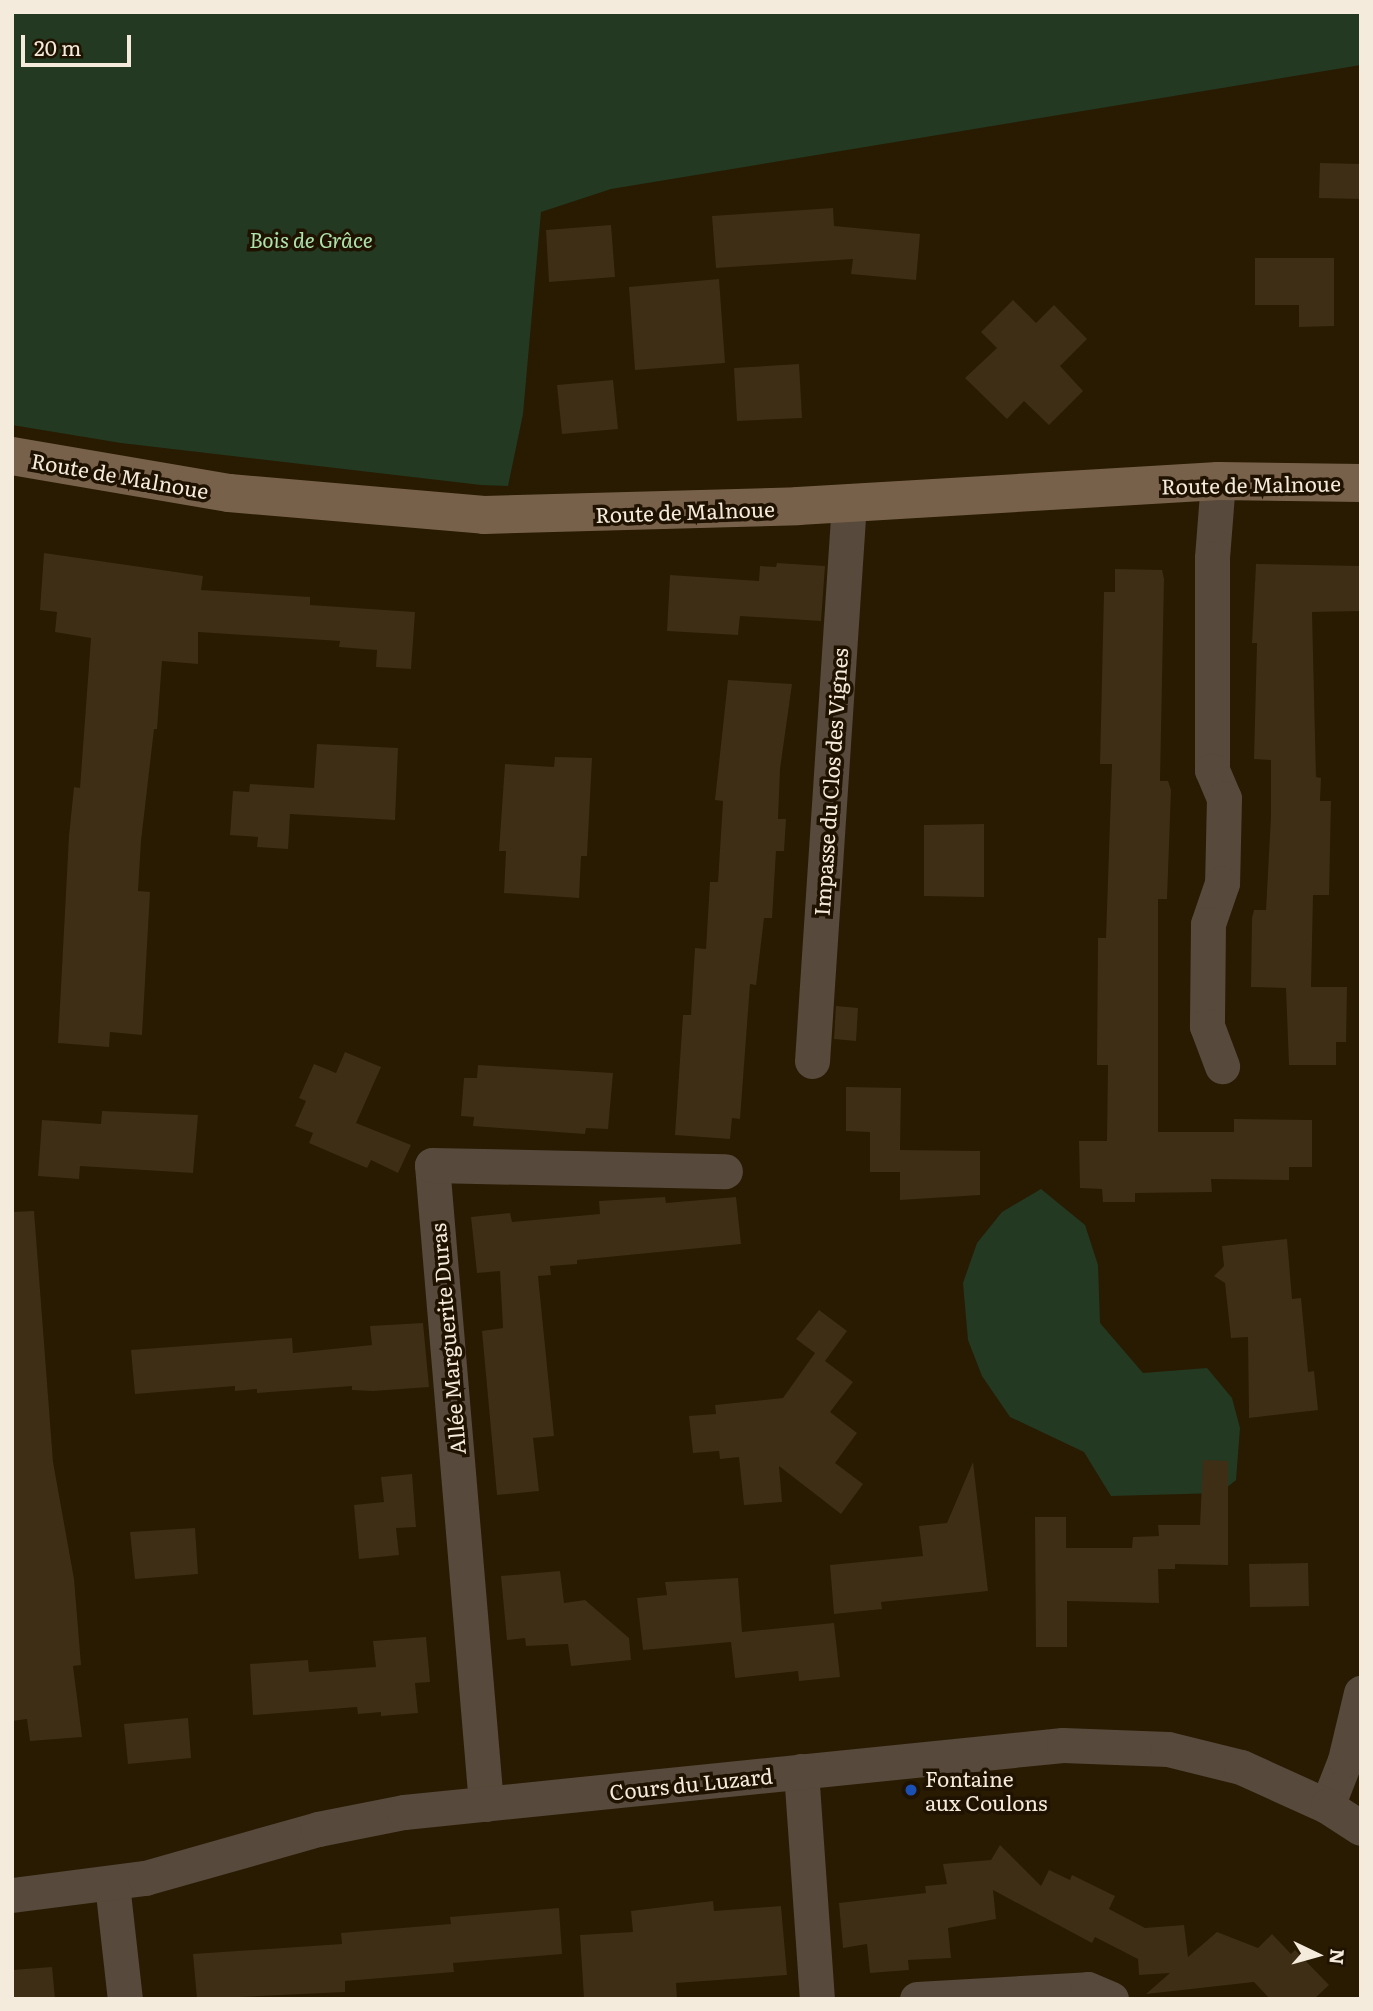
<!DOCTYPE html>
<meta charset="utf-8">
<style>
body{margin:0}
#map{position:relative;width:1373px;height:2011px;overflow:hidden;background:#281b02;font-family:Literata,serif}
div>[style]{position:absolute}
.green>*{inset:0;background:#233921}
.building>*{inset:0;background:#3d2e15}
.street>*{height:35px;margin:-17.5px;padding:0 17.5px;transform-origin:17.5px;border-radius:17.5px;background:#57493b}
.secondary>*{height:38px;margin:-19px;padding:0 19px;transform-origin:19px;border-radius:19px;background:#78614a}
.dots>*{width:19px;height:19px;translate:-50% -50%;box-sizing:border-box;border:4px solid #1f1200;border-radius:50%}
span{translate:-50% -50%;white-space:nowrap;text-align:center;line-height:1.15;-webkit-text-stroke:7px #1f1200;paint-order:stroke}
.park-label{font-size:21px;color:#aee4aa;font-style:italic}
.street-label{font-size:21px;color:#f5ebdc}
.poi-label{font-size:21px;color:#f5ebdc}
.left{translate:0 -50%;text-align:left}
.frame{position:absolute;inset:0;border:14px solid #f5ebdc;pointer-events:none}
.north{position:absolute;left:1282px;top:1920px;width:70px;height:70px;-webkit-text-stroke:5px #1f1200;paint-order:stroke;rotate:95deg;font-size:19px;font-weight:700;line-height:28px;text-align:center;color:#f5ebdc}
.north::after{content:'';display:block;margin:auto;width:24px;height:32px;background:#f5ebdc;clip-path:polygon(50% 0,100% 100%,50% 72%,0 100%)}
.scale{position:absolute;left:21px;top:35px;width:110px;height:32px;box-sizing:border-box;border:4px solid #f5ebdc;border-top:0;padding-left:9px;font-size:21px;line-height:24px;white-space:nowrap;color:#f5ebdc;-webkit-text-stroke:5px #1f1200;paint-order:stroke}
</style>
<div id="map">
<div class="green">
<i style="clip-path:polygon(12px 12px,1361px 12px,1361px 65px,611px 189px,541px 212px,523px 414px,508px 486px,481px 485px,121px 443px,12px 425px)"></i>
<i style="clip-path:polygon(1041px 1189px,1085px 1225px,1098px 1265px,1100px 1323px,1143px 1373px,1207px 1368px,1232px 1398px,1240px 1428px,1236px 1480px,1220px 1493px,1111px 1496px,1084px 1452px,1010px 1417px,982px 1376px,968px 1340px,963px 1283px,977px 1243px,1002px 1212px)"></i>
</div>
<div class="building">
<i style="clip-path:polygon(1320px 163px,1361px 164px,1361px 199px,1319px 198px)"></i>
<i style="clip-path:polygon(833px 208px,834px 226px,920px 234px,916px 280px,851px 274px,853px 259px,716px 268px,712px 216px)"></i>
<i style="clip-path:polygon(611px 225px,615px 277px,549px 282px,546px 230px)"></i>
<i style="clip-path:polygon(1255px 258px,1334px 258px,1334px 326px,1299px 327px,1299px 305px,1255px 305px)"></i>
<i style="clip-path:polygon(719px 279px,725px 363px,635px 370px,629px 287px)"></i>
<i style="clip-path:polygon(1013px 300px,1036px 323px,1054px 305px,1087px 339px,1060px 366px,1083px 391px,1049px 425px,1024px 401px,1007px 419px,965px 378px,997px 348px,981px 332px)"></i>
<i style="clip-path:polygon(799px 364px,802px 418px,737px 421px,734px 368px)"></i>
<i style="clip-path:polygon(613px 380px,618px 429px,562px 434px,557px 385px)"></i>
<i style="clip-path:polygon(44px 553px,203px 576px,201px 590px,310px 597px,310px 605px,415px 612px,411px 669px,376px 667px,377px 650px,339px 647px,340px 641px,198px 632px,198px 664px,162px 661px,157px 729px,154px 729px,141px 841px,138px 891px,150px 892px,142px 1035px,110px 1032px,109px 1047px,58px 1043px,69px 836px,74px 787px,80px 788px,91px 638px,55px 632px,57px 612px,40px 610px)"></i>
<i style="clip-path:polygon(777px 563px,825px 566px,821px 621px,740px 616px,738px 635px,667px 631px,670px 575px,759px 581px,760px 566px,776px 567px)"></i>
<i style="clip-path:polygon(1256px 564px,1361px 566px,1361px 611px,1312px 612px,1316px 777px,1321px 778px,1320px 801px,1331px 801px,1329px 895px,1313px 895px,1311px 987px,1347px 987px,1346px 1042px,1336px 1042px,1336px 1065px,1289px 1065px,1286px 988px,1251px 987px,1252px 918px,1254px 910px,1266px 910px,1271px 816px,1271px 760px,1254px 759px,1257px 643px,1252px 643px)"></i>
<i style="clip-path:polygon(1115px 569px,1162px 570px,1164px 579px,1160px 781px,1168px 781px,1171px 790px,1167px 899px,1158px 899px,1158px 1132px,1234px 1132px,1234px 1119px,1312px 1120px,1312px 1167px,1289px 1167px,1289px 1180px,1211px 1179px,1212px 1192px,1135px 1193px,1135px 1202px,1103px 1202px,1102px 1189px,1080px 1188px,1079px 1141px,1107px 1141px,1108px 1065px,1097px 1065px,1098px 938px,1106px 938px,1112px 764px,1100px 764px,1104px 592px,1115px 592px)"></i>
<i style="clip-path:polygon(728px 680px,792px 684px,780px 769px,778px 819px,786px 819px,784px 851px,776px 851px,772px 918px,764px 918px,756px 985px,750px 984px,740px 1119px,732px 1118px,730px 1139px,675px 1135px,683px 1015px,691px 1015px,695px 948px,706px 949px,710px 882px,718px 882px,723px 801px,715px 800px)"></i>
<i style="clip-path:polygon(317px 744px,398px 748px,395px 820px,290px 814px,288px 849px,257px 847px,258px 837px,230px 835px,233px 791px,249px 792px,250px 784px,314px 788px)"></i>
<i style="clip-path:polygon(555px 757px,592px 758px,587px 856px,581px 856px,579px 898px,504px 893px,506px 851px,499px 851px,505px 764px,554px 767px)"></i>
<i style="clip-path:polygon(984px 824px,984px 897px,924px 896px,924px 825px)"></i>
<i style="clip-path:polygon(836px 1006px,858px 1008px,856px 1041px,834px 1039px)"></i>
<i style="clip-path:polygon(345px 1052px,381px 1067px,356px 1123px,411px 1145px,398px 1173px,371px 1160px,367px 1168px,309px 1143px,313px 1133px,295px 1126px,306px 1101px,299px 1098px,314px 1064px,336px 1073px)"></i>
<i style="clip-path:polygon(478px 1065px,613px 1073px,608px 1129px,586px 1128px,585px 1134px,473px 1126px,474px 1117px,461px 1116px,464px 1078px,477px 1078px)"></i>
<i style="clip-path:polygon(846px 1087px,901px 1088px,900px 1150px,980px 1151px,980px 1195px,900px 1200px,900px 1172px,870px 1172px,870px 1132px,846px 1131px)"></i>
<i style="clip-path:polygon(102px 1111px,198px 1115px,193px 1173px,80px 1166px,79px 1179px,38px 1176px,42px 1120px,101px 1124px)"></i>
<i style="clip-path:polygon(665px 1197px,666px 1203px,736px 1197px,741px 1244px,577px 1260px,577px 1264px,550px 1266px,551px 1275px,538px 1276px,554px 1436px,533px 1438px,539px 1491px,497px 1495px,482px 1331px,503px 1328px,500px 1271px,477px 1273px,471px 1217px,510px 1213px,512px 1222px,600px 1214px,599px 1201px)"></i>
<i style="clip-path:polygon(34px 1211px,53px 1462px,74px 1579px,81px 1665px,73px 1666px,82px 1737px,30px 1741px,27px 1719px,12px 1721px,12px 1212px)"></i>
<i style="clip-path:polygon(1287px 1239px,1292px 1299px,1301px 1298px,1308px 1372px,1314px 1371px,1318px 1410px,1249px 1418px,1248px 1337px,1231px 1338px,1225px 1283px,1214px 1276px,1224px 1266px,1222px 1246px)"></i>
<i style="clip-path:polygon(819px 1310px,847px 1331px,825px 1361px,853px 1382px,830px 1412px,857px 1433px,835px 1463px,863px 1484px,841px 1514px,779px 1466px,782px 1502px,744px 1505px,739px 1457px,720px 1459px,719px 1451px,693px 1453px,689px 1416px,716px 1414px,715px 1405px,783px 1398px,815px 1353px,796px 1339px)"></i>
<i style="clip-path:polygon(423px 1323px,429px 1387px,373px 1391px,352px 1390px,352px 1386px,257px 1393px,257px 1389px,235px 1391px,235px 1386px,135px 1394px,131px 1350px,292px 1338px,293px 1353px,372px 1345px,370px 1326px)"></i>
<i style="clip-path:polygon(1203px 1460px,1228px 1461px,1228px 1565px,1175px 1564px,1175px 1569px,1158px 1569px,1159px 1603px,1067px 1601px,1067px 1647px,1036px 1647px,1035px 1517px,1066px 1517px,1066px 1548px,1132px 1548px,1133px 1537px,1159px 1536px,1158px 1525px,1200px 1525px)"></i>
<i style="clip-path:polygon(973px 1462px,988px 1591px,881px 1602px,882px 1609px,834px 1614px,830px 1565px,923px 1556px,919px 1526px,947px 1523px)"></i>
<i style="clip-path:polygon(412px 1474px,416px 1527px,396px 1528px,399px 1555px,359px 1559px,354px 1505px,384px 1502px,381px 1477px)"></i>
<i style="clip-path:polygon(195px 1528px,198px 1574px,135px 1579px,130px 1532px)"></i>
<i style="clip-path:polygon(1308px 1563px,1309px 1606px,1250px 1607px,1249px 1564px)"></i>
<i style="clip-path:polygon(560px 1571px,564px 1603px,585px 1600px,629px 1638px,631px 1660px,571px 1666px,568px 1644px,526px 1646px,525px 1638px,507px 1640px,501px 1576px)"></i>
<i style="clip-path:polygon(738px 1578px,742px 1632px,834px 1623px,840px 1677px,799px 1681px,798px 1671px,735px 1678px,731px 1642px,643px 1650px,637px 1598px,667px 1595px,665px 1582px)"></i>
<i style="clip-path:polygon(426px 1637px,430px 1682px,415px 1683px,418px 1713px,381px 1716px,381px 1712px,358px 1714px,357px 1707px,253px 1715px,250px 1664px,308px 1660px,309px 1672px,376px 1667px,373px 1641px)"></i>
<i style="clip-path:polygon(188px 1718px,191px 1758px,128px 1764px,124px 1724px)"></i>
<i style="clip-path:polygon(1000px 1845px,1041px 1886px,1049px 1870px,1070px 1880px,1072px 1875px,1115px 1896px,1109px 1909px,1145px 1928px,1184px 1925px,1188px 1957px,1217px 1932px,1258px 1948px,1272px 1934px,1291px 1954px,1295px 1950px,1329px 1985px,1314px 1999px,1270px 1999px,1254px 1982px,1146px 1994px,1170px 1973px,1139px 1975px,1138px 1959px,1095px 1937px,1092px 1943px,993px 1890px,996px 1919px,948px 1928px,951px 1958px,908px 1960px,909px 1970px,870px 1973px,867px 1944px,843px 1948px,839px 1903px,926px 1893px,925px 1886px,947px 1884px,943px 1864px,991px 1860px)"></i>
<i style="clip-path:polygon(713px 1901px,714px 1911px,781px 1906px,787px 1975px,676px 1983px,677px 1999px,584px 1999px,580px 1935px,633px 1932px,631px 1911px)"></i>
<i style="clip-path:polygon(559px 1908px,562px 1954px,453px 1963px,454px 1972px,345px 1981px,345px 1992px,197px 1999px,193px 1954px,342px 1944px,341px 1933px,451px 1924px,450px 1917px)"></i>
<i style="clip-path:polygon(52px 1967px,55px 1999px,12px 1999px,12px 1970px)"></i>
</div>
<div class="street">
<i style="left:1218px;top:481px;width:77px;rotate:94.5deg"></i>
<i style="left:1212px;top:558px;width:212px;rotate:90deg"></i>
<i style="left:1212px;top:770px;width:30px;rotate:67deg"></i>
<i style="left:1224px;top:798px;width:85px;rotate:91.3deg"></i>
<i style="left:1222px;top:883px;width:43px;rotate:108.9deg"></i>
<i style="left:1208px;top:924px;width:102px;rotate:90.6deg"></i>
<i style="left:1207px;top:1026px;width:43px;rotate:69.4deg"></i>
<i style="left:812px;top:1061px;width:559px;rotate:-86.21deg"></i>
<i style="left:801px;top:1771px;width:229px;rotate:86deg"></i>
<i style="left:486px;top:1804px;width:641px;rotate:-94.83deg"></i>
<i style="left:432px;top:1165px;width:293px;rotate:1.2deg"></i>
<i style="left:1327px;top:1806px;width:49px;rotate:-68.6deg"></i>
<i style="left:1345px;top:1760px;width:69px;rotate:-76.6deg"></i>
<i style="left:112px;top:1884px;width:116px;rotate:83.6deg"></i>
<i style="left:12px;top:1895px;width:134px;rotate:-7.3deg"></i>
<i style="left:145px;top:1878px;width:180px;rotate:-15.8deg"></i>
<i style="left:318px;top:1829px;width:88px;rotate:-11.2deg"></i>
<i style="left:404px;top:1812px;width:662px;rotate:-5.81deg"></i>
<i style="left:1063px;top:1745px;width:105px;rotate:2.2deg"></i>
<i style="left:1168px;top:1749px;width:75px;rotate:13.9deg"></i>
<i style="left:1241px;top:1767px;width:94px;rotate:24.4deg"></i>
<i style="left:1327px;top:1806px;width:40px;rotate:32.9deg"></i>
<i style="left:917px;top:1999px;width:171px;rotate:-3.3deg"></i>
<i style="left:1088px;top:1989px;width:25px;rotate:23deg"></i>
</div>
<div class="secondary">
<i style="left:12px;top:456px;width:220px;rotate:9.7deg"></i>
<i style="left:229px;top:493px;width:256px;rotate:4.9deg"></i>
<i style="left:484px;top:515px;width:314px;rotate:-1.6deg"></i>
<i style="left:798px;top:506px;width:421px;rotate:-3.4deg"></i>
<i style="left:1218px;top:481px;width:143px;rotate:0.8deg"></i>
</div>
<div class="dots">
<i style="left:911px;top:1790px;background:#1a4fb4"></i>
</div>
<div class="park-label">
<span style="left:311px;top:239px">Bois de Grâce</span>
</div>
<div class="street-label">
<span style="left:120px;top:475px;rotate:10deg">Route de Malnoue</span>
<span style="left:1251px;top:484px;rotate:-1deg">Route de Malnoue</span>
<span style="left:685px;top:511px;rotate:-2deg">Route de Malnoue</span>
<span style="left:830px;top:782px;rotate:-86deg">Impasse du Clos des Vignes</span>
<span style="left:447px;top:1339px;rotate:-95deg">Allée Marguerite Duras</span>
<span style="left:691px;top:1783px;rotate:-6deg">Cours du Luzard</span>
</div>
<div class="poi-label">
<span class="left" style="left:925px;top:1790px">Fontaine<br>aux Coulons</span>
</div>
<div class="frame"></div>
<div class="north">N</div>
<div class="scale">20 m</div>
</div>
